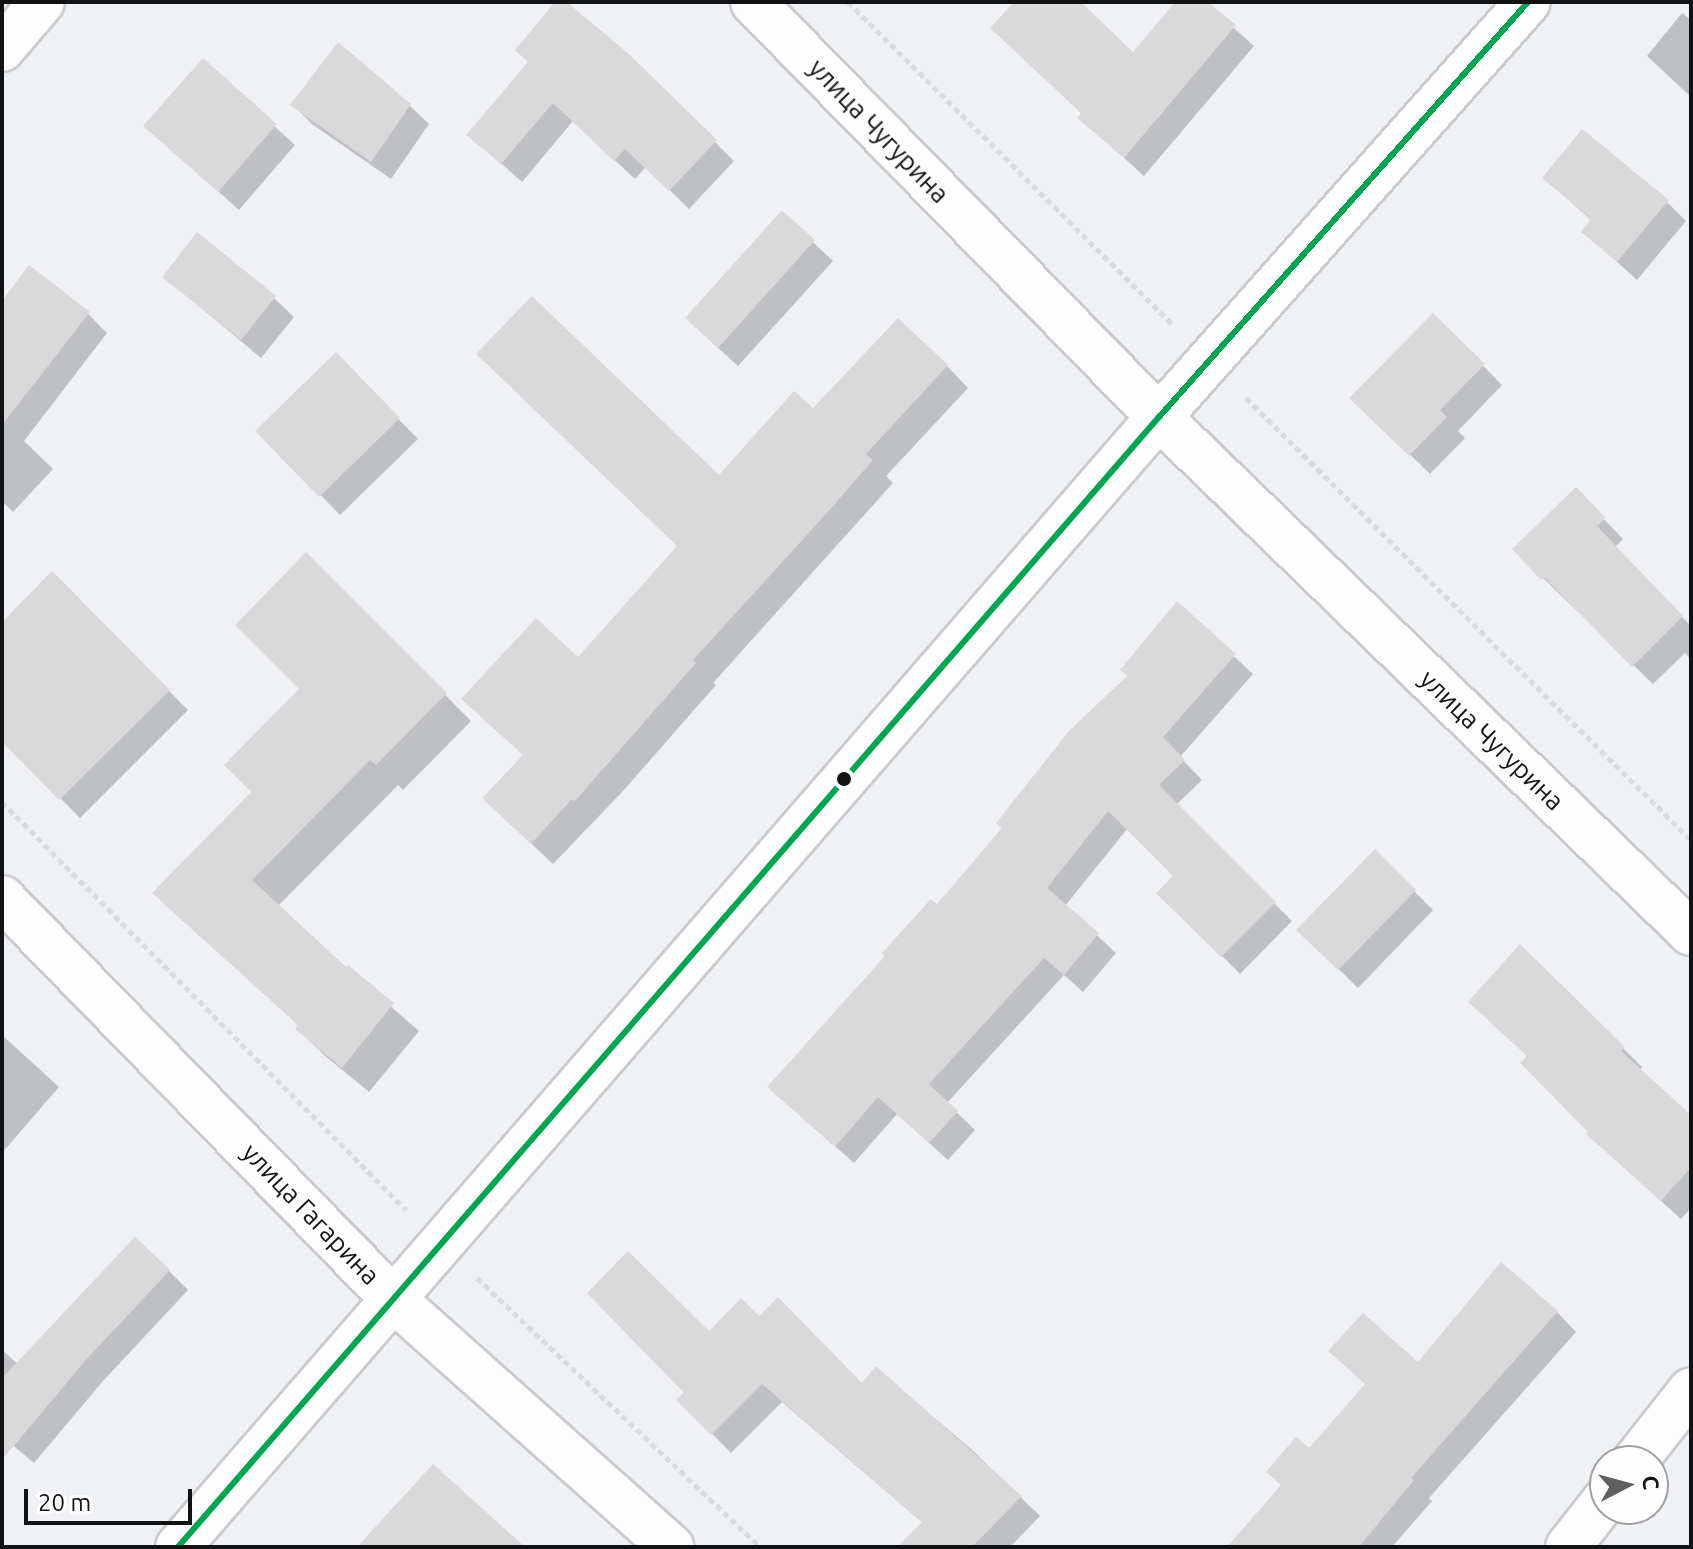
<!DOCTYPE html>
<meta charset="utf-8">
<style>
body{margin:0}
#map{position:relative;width:1693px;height:1549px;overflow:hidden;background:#eff1f4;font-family:Ubuntu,sans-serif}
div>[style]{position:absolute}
.shadow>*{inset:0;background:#0003}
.building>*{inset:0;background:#dad9da}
.path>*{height:5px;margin-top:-2.5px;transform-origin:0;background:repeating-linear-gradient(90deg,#dadbdc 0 6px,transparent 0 10px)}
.roads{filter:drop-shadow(2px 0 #c8cacc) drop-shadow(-2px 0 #c8cacc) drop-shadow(0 2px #c8cacc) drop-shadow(0 -2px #c8cacc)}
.street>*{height:44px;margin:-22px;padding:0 22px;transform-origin:22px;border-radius:22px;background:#fdfdfd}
.secondary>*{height:44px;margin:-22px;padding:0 22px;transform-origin:22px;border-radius:22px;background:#fdfdfd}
.bus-1>*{height:6px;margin:-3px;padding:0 3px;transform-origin:3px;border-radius:3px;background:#00a651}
.dots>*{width:22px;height:22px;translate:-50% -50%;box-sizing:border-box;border:4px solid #fefefe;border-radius:50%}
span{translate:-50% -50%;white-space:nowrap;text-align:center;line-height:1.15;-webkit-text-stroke:6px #fefefe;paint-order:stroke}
.street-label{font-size:26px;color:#101214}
.frame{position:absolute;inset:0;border:4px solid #101214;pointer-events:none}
.north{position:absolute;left:1589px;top:1445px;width:80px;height:80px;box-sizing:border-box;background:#fefefe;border:2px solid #9fa0a0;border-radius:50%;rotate:84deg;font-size:22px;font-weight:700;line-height:32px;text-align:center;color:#101214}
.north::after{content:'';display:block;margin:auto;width:28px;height:36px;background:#5e6062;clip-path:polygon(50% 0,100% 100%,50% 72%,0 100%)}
.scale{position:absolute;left:24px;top:1489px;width:168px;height:36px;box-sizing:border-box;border:4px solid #101214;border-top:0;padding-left:10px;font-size:24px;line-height:28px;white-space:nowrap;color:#101214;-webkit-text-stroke:6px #fefefe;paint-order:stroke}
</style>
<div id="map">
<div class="shadow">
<i style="clip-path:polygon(558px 2px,564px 2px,629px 57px,734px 161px,689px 209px,646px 167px,635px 179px,573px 121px,522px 182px,469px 135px,530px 62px)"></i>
<i style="clip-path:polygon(1017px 2px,1078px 2px,1133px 55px,1177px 2px,1205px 2px,1254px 46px,1144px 176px,1080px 118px,1084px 114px)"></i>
<i style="clip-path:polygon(1682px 13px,1691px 20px,1691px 97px,1647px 56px)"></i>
<i style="clip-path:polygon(203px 61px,295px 145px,239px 210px,146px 126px)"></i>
<i style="clip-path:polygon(293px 105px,409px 105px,429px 124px,391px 179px,312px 124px)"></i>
<i style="clip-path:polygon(1544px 178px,1667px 202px,1686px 221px,1637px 280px,1584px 232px,1592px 221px)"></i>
<i style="clip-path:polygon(782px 213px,833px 261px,738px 366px,707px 338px)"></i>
<i style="clip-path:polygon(164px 277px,274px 298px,294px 317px,261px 358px)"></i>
<i style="clip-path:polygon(2px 304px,88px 314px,107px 333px,24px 441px,53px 469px,13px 512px,2px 501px)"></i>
<i style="clip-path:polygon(1433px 315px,1502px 385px,1458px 431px,1465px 438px,1430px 474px,1352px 398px)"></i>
<i style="clip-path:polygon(336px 355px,418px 439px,340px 515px,258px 431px)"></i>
<i style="clip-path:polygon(947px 366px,968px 388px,886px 476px,893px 483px,713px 683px,716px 685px,623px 791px,553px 864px,506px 820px,525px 756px,578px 660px,679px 546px,719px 478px)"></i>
<i style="clip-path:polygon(1576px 490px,1623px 539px,1615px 547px,1691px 626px,1691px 660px,1685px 653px,1653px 684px,1514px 550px)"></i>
<i style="clip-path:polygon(306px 555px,471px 721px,403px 790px,398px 785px,277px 907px,419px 1031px,369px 1092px,324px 1055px,298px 1029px,300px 1026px,181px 919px,254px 792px,302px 689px)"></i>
<i style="clip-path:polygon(52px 574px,188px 710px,80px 818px,4px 741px,2px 625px)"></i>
<i style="clip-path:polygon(1177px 604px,1253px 674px,1180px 757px,1202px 780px,1176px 805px,1292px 921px,1240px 974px,1159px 893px,1176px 876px,1128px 828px,1065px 906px,1116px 953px,1083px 992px,1064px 975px,947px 1103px,975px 1130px,948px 1160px,897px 1114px,854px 1163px,788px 1105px,937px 907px,1129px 676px)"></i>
<i style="clip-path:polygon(1375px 852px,1433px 910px,1358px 988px,1299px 930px)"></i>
<i style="clip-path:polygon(1521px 947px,1642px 1067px,1639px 1071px,1691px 1118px,1691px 1208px,1681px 1219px,1608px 1153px,1529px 1057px)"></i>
<i style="clip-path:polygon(2px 1035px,59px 1087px,2px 1153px)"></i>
<i style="clip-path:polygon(169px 1271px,188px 1290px,103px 1381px,34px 1463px,2px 1436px,2px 1350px,18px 1364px)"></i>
<i style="clip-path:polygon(1557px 1312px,1576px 1332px,1429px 1498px,1432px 1501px,1392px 1547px,1231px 1547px,1309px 1451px,1418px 1365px)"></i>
<i style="clip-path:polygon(759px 1319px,862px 1386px,877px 1369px,971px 1449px,1040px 1516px,1010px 1547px,900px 1547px,923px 1523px,782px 1402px,731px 1453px,679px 1400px,686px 1393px,709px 1334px)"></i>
</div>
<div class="building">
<i style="clip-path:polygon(555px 2px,567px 2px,630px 55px,717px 140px,669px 191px,625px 149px,614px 161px,553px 103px,501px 164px,466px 135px,528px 62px,515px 50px)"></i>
<i style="clip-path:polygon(1014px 2px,1081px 2px,1133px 52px,1175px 2px,1208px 2px,1236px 25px,1124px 158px,1077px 118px,1081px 113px,990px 28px)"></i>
<i style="clip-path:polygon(338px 42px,411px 104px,371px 162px,290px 105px)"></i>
<i style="clip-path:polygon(203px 58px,277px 124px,218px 192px,143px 126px)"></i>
<i style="clip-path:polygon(1582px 129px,1669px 200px,1617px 262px,1581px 232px,1591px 219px,1542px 178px)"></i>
<i style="clip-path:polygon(782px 210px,815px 240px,718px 348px,685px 318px)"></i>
<i style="clip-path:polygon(197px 232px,276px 296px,241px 340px,162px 277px)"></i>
<i style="clip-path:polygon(29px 265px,90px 312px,2px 425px,2px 301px)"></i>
<i style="clip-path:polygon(532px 296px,719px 475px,794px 391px,813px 408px,898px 318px,948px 365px,866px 454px,873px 460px,826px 514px,693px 660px,696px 663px,574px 802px,572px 799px,531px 844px,482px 798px,523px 755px,461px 699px,536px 618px,578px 657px,677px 546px,476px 354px)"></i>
<i style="clip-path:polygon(1433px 313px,1485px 364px,1440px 410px,1447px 417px,1409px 456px,1349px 398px)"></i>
<i style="clip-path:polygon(336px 352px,400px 418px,319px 497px,255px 431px)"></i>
<i style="clip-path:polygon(1576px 487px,1606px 518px,1597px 526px,1683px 616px,1632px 667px,1544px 577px,1541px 580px,1512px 549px)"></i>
<i style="clip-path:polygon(306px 552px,447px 693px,376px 765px,370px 760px,252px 880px,346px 967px,348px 965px,394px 1003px,342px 1068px,295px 1029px,298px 1025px,152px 893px,251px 792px,224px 765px,299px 689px,235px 625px)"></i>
<i style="clip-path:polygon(52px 571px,170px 690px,59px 800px,2px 742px,2px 622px)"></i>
<i style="clip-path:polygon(1177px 601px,1236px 654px,1163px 737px,1185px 760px,1159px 785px,1276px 902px,1221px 957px,1156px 893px,1173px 876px,1108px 811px,1047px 888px,1099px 933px,1064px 975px,1044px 958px,929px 1084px,958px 1111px,929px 1143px,878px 1097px,835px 1147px,767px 1087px,885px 956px,882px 953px,931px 899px,937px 904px,1002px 828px,996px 823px,1069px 731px,1127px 676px,1120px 670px)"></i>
<i style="clip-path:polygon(1375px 849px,1416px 890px,1338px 970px,1296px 930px)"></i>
<i style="clip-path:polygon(1520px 944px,1625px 1047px,1621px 1051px,1691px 1115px,1691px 1167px,1661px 1201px,1586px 1134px,1588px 1132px,1520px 1063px,1527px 1056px,1468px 1002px)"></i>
<i style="clip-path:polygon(135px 1237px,170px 1270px,84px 1362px,2px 1460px,2px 1378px)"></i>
<i style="clip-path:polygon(628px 1251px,709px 1331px,741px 1298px,759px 1316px,778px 1297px,862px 1383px,876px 1366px,1022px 1496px,972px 1547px,897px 1547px,922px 1522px,762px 1384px,711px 1435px,676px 1400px,684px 1393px,587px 1293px)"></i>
<i style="clip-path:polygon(1501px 1262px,1558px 1311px,1411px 1478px,1414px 1480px,1359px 1547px,1227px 1547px,1281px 1485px,1266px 1472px,1296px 1437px,1309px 1448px,1365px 1384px,1328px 1351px,1363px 1313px,1418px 1362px)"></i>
<i style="clip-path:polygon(433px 1464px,525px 1547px,357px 1547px)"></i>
</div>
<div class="path">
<i style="left:848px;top:2px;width:460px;rotate:44.8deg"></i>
<i style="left:1246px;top:398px;width:627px;rotate:44.81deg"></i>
<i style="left:2px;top:802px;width:574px;rotate:45.28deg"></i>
<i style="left:477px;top:1278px;width:390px;rotate:43.5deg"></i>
</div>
<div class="roads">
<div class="street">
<i style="left:753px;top:2px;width:581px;rotate:45.63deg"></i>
<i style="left:2px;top:49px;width:62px;rotate:-49.6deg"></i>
<i style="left:2px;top:898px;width:560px;rotate:45.72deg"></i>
<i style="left:1635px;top:1461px;width:90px;rotate:-51.7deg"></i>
<i style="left:1568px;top:1547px;width:60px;rotate:-51.8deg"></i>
</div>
<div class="secondary">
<i style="left:1159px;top:417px;width:741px;rotate:44.13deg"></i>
<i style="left:393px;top:1299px;width:373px;rotate:41.7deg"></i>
<i style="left:178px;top:1547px;width:1496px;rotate:-49.04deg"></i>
<i style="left:1159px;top:417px;width:555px;rotate:-48.36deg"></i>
</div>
</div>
<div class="bus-1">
<i style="left:178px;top:1547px;width:1496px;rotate:-49.04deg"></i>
<i style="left:1159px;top:417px;width:555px;rotate:-48.36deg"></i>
</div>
<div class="dots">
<i style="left:844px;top:779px;background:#101214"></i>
</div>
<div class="street-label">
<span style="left:879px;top:131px;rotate:46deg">улица Чугурина</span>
<span style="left:1492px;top:740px;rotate:44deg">улица Чугурина</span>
<span style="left:311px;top:1214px;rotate:46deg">улица Гагарина</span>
</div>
<div class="frame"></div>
<div class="north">С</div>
<div class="scale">20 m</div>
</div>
